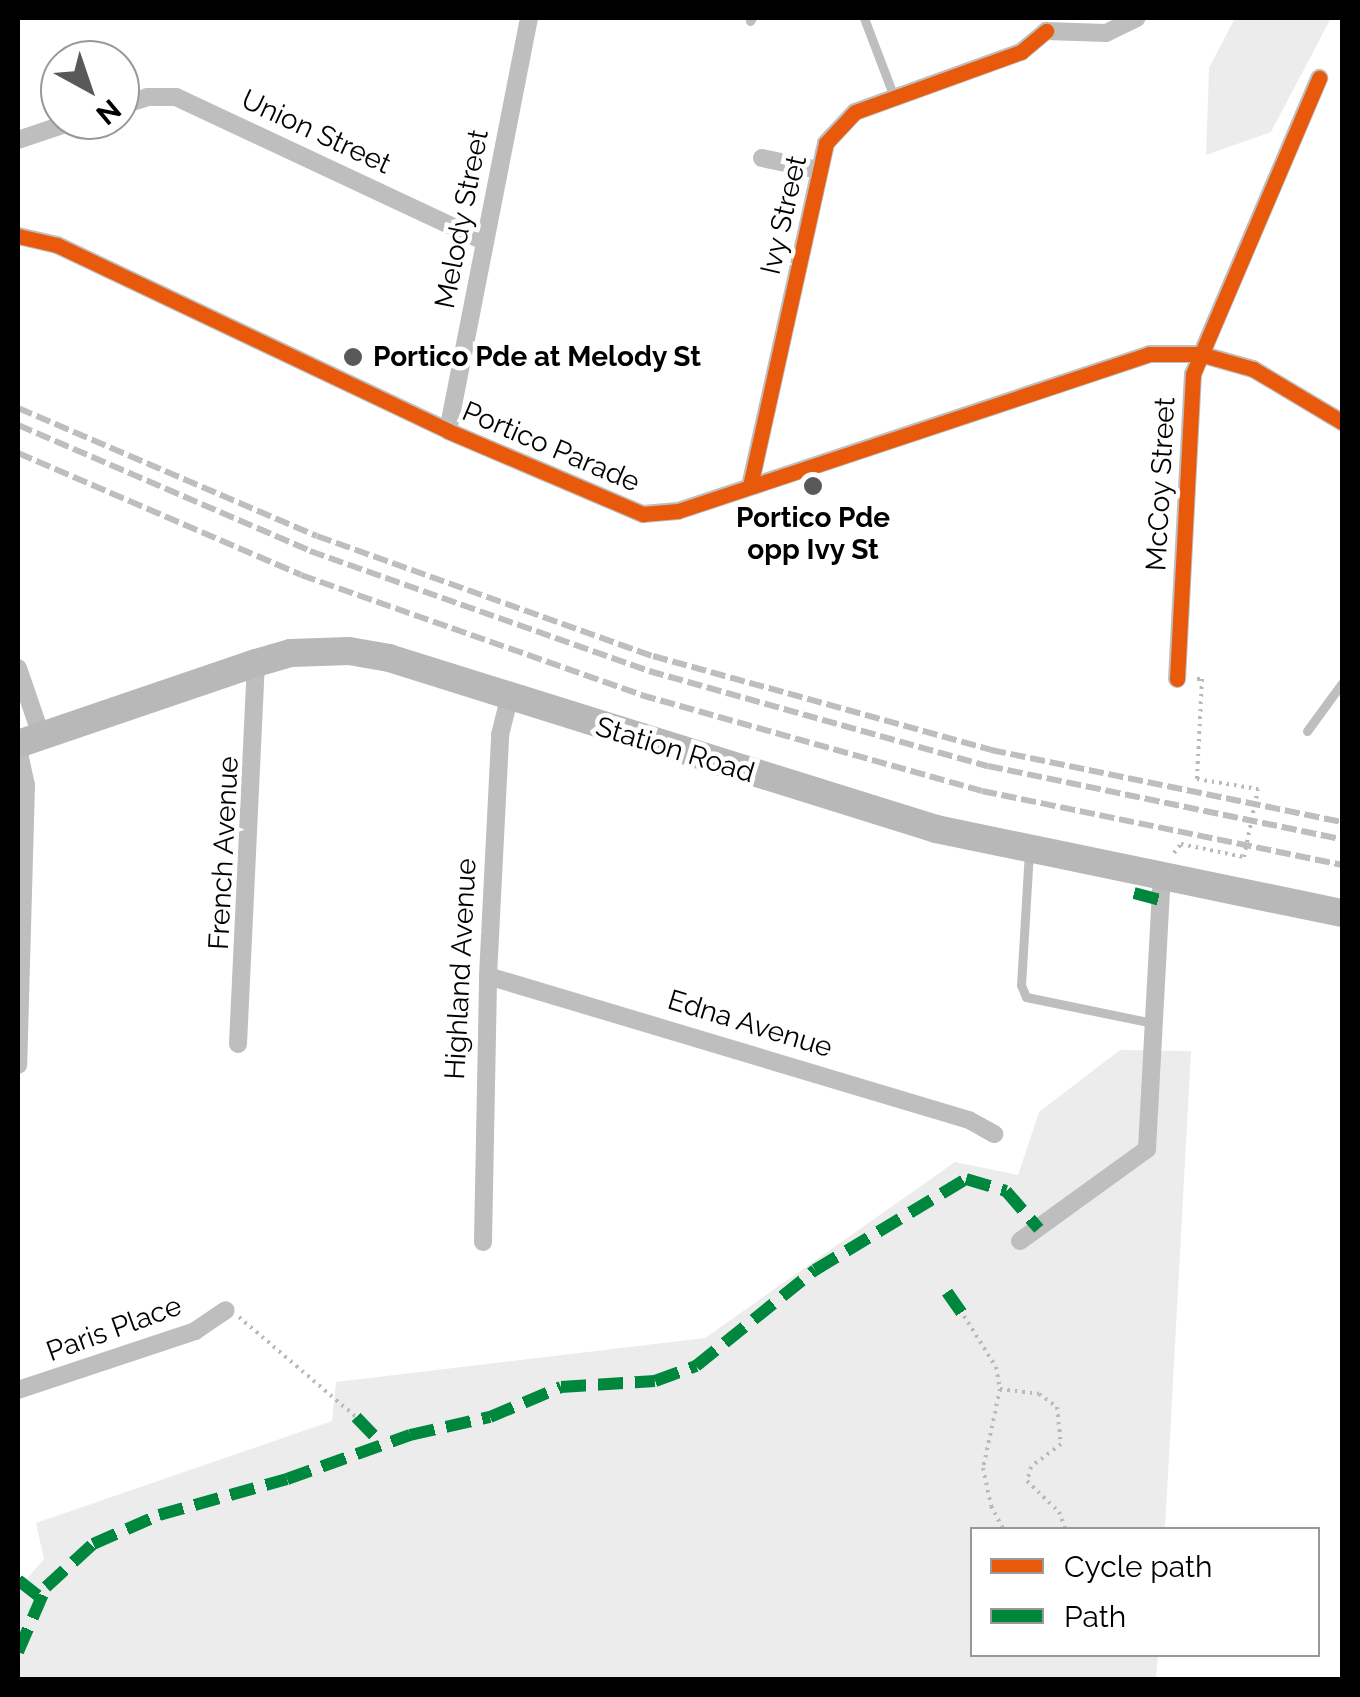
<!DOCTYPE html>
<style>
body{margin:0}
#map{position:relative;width:1360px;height:1697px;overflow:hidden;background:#fff;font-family:Raleway,sans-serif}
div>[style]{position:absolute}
.green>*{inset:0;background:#ececec}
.path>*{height:4px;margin-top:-2px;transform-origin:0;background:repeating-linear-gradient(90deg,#b9b9b9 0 2.5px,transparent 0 7.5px)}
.lane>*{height:9px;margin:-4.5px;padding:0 4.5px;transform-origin:4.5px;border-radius:4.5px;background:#bebebe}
.street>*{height:18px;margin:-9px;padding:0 9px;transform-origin:9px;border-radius:9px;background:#bebebe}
.secondary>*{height:28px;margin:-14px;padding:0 14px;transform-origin:14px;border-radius:14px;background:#b8b8b8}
.rail>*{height:6px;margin-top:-3px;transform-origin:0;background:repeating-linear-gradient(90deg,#bebebe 0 15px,transparent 0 20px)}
.path-bridge>*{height:4px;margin-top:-2px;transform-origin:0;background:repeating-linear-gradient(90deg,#b9b9b9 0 2.5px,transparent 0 7.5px)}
.quiet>*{height:12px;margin-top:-6px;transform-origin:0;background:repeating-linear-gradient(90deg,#00873e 0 25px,transparent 0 37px)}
.cycleway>*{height:15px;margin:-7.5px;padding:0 7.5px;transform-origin:7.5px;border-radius:7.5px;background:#e8590c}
.dots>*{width:28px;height:28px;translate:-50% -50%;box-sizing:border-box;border:5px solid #fff;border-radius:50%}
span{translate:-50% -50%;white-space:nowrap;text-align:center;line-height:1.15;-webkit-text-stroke:9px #fff;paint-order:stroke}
.street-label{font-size:28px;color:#000}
.poi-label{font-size:28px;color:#000;font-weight:700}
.left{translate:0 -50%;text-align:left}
.frame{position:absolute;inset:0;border:20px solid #000;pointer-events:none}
.legend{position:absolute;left:970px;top:1527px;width:350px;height:130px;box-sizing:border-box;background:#fff;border:2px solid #999;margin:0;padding:12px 18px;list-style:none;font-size:30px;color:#000}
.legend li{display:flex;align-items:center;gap:20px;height:50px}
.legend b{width:50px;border:2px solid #999}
.north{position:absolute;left:40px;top:40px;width:100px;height:100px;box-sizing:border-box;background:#fff;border:2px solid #999;border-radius:50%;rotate:140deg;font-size:28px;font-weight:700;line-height:40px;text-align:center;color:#000}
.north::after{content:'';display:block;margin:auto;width:35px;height:45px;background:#595959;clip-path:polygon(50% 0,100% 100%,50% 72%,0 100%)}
</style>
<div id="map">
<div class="green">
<i style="clip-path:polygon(1235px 18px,1331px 18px,1271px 132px,1206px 155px,1209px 68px)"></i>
<i style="clip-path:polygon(1120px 1050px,1191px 1051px,1165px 1529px,972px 1530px,972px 1654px,1158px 1655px,1156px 1679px,18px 1680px,18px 1589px,44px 1559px,36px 1523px,332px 1421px,336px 1382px,705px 1338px,955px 1162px,1018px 1175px,1039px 1112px)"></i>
</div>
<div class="path">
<i style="left:1197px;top:679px;width:5px"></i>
<i style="left:1202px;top:679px;width:100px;rotate:92.9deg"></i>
<i style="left:1197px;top:779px;width:62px;rotate:9.3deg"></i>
<i style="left:1174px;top:853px;width:11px;rotate:-52deg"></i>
<i style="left:1181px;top:844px;width:64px;rotate:11.7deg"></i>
<i style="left:964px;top:1316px;width:60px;rotate:57.9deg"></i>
<i style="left:996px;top:1367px;width:22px;rotate:80deg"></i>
<i style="left:1000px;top:1389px;width:81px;rotate:102.1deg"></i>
<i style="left:983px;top:1468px;width:39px;rotate:78deg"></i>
<i style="left:991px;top:1506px;width:27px;rotate:62deg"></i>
<i style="left:239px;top:1317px;width:154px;rotate:40.5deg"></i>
<i style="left:1000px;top:1389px;width:39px;rotate:7deg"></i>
<i style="left:1039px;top:1394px;width:22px;rotate:36deg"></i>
<i style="left:1057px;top:1407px;width:37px;rotate:84deg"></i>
<i style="left:1061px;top:1444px;width:38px;rotate:143deg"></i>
<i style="left:1031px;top:1467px;width:15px;rotate:106deg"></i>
<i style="left:1027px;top:1481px;width:45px;rotate:44.1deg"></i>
<i style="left:1059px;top:1512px;width:19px;rotate:69deg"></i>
</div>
<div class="lane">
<i style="left:864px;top:18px;width:85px;rotate:69.2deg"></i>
<i style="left:750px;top:21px;width:4px;rotate:-56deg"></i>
<i style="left:1307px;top:731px;width:59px;rotate:-53.9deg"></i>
<i style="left:1029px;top:851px;width:134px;rotate:93.4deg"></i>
<i style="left:1021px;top:985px;width:13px;rotate:67deg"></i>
<i style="left:1026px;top:997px;width:130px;rotate:11.6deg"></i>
</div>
<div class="street">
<i style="left:1046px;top:31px;width:60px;rotate:1.9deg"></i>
<i style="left:1106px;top:33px;width:34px;rotate:-26deg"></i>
<i style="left:120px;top:106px;width:28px;rotate:-18deg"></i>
<i style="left:147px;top:97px;width:29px"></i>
<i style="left:176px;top:97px;width:341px;rotate:25.1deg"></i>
<i style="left:18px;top:140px;width:62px;rotate:-18.7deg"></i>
<i style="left:762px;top:158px;width:58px;rotate:11.9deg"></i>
<i style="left:18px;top:236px;width:40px;rotate:13deg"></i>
<i style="left:57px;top:245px;width:433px;rotate:25.4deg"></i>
<i style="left:448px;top:431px;width:212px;rotate:23.1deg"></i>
<i style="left:643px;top:514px;width:35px;rotate:-5deg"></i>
<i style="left:678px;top:511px;width:496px;rotate:-18.4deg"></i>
<i style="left:1149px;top:354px;width:51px"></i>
<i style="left:1200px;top:354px;width:55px;rotate:15.8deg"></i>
<i style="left:1253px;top:369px;width:104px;rotate:30.8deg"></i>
<i style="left:448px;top:431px;width:421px;rotate:-78.9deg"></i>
<i style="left:750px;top:486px;width:351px;rotate:-77.5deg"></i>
<i style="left:826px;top:143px;width:42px;rotate:-46.9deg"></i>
<i style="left:855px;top:112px;width:177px;rotate:-19.9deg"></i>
<i style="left:1021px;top:52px;width:33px;rotate:-40deg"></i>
<i style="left:18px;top:668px;width:71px;rotate:71.1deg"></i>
<i style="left:1177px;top:679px;width:305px;rotate:-87deg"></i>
<i style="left:1193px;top:374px;width:322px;rotate:-66.9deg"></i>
<i style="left:18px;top:748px;width:38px;rotate:78deg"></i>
<i style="left:26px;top:785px;width:280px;rotate:91.6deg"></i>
<i style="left:488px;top:976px;width:502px;rotate:16.67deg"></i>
<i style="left:969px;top:1120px;width:29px;rotate:29deg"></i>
<i style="left:238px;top:1044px;width:381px;rotate:-87.3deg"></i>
<i style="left:1020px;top:1241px;width:157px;rotate:-35.9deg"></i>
<i style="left:1147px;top:1149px;width:274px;rotate:-86.9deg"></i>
<i style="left:483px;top:1242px;width:266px;rotate:-88.9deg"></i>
<i style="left:488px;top:976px;width:241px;rotate:-87.1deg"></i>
<i style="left:500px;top:735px;width:36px;rotate:-76deg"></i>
<i style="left:18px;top:1390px;width:187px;rotate:-18.4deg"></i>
<i style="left:195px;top:1331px;width:37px;rotate:-34deg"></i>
</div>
<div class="secondary">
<i style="left:18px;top:744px;width:251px;rotate:-18.8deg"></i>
<i style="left:256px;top:663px;width:36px;rotate:-16deg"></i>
<i style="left:291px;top:653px;width:58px;rotate:-2deg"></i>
<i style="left:349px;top:651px;width:41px;rotate:9.9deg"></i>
<i style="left:389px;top:658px;width:573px;rotate:17.36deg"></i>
<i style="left:936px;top:829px;width:415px;rotate:11.7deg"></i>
</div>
<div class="rail">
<i style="left:18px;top:408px;width:325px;rotate:23.2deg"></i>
<i style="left:317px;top:536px;width:357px;rotate:19.7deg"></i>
<i style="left:653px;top:656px;width:351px;rotate:15.5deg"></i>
<i style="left:991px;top:750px;width:358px;rotate:11.6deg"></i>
<i style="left:18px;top:425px;width:318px;rotate:23.3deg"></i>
<i style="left:310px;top:551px;width:360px;rotate:19.5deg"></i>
<i style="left:649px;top:671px;width:352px;rotate:15.7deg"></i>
<i style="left:988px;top:766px;width:361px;rotate:11.7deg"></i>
<i style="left:18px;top:453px;width:308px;rotate:23.3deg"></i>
<i style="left:301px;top:575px;width:361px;rotate:19.4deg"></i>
<i style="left:641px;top:695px;width:354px;rotate:15.7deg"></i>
<i style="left:982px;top:791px;width:368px;rotate:11.6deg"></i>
</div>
<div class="path-bridge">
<i style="left:1244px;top:857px;width:69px;rotate:-78.4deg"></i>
</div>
<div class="quiet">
<i style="left:1134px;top:893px;width:27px;rotate:15deg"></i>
<i style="left:947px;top:1292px;width:29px;rotate:55deg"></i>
<i style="left:356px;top:1417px;width:37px;rotate:46deg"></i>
<i style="left:18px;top:1580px;width:29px;rotate:38deg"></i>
<i style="left:18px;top:1652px;width:71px;rotate:-66.7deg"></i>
<i style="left:46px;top:1587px;width:64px;rotate:-42.5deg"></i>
<i style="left:93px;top:1544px;width:72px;rotate:-23.7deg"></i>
<i style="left:159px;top:1515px;width:133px;rotate:-15.7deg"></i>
<i style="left:287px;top:1479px;width:131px;rotate:-19.7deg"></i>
<i style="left:410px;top:1435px;width:82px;rotate:-12.7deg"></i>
<i style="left:490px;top:1417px;width:77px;rotate:-22.9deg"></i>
<i style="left:561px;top:1387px;width:94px;rotate:-3.7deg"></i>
<i style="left:655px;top:1381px;width:44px;rotate:-20.1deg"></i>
<i style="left:696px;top:1366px;width:153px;rotate:-38.9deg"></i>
<i style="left:815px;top:1270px;width:176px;rotate:-31.1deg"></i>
<i style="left:966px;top:1179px;width:42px;rotate:16.7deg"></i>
<i style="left:1006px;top:1191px;width:50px;rotate:49deg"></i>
</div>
<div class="cycleway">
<i style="left:18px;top:236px;width:40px;rotate:13deg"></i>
<i style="left:57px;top:245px;width:433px;rotate:25.4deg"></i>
<i style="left:448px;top:431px;width:212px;rotate:23.1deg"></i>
<i style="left:643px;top:514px;width:35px;rotate:-5deg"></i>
<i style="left:678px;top:511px;width:496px;rotate:-18.4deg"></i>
<i style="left:1149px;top:354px;width:51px"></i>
<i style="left:1200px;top:354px;width:55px;rotate:15.8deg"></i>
<i style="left:1253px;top:369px;width:104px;rotate:30.8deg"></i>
<i style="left:750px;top:486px;width:351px;rotate:-77.5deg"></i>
<i style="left:826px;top:143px;width:42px;rotate:-46.9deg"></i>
<i style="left:855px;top:112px;width:177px;rotate:-19.9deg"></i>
<i style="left:1021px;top:52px;width:33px;rotate:-40deg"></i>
<i style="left:1177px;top:679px;width:305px;rotate:-87deg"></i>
<i style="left:1193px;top:374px;width:322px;rotate:-66.9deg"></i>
</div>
<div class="dots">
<i style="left:353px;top:357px;background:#595959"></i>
<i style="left:813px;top:486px;background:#595959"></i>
</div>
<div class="street-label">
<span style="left:316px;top:132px;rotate:25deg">Union Street</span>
<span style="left:784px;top:215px;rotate:-77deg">Ivy Street</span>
<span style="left:462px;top:219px;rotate:-79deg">Melody Street</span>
<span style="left:551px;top:447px;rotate:23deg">Portico Parade</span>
<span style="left:1161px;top:484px;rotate:-87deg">McCoy Street</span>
<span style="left:675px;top:750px;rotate:17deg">Station Road</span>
<span style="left:224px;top:853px;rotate:-87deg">French Avenue</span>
<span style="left:461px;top:969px;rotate:-87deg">Highland Avenue</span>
<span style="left:750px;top:1024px;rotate:17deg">Edna Avenue</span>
<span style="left:114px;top:1329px;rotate:-20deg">Paris Place</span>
</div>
<div class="poi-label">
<span class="left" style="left:373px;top:357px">Portico Pde at Melody St</span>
<span style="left:813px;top:534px">Portico Pde<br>opp Ivy St</span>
</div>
<div class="frame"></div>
<ul class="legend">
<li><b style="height:12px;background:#e8590c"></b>Cycle path</li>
<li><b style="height:12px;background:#00873e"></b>Path</li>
</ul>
<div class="north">N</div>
</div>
